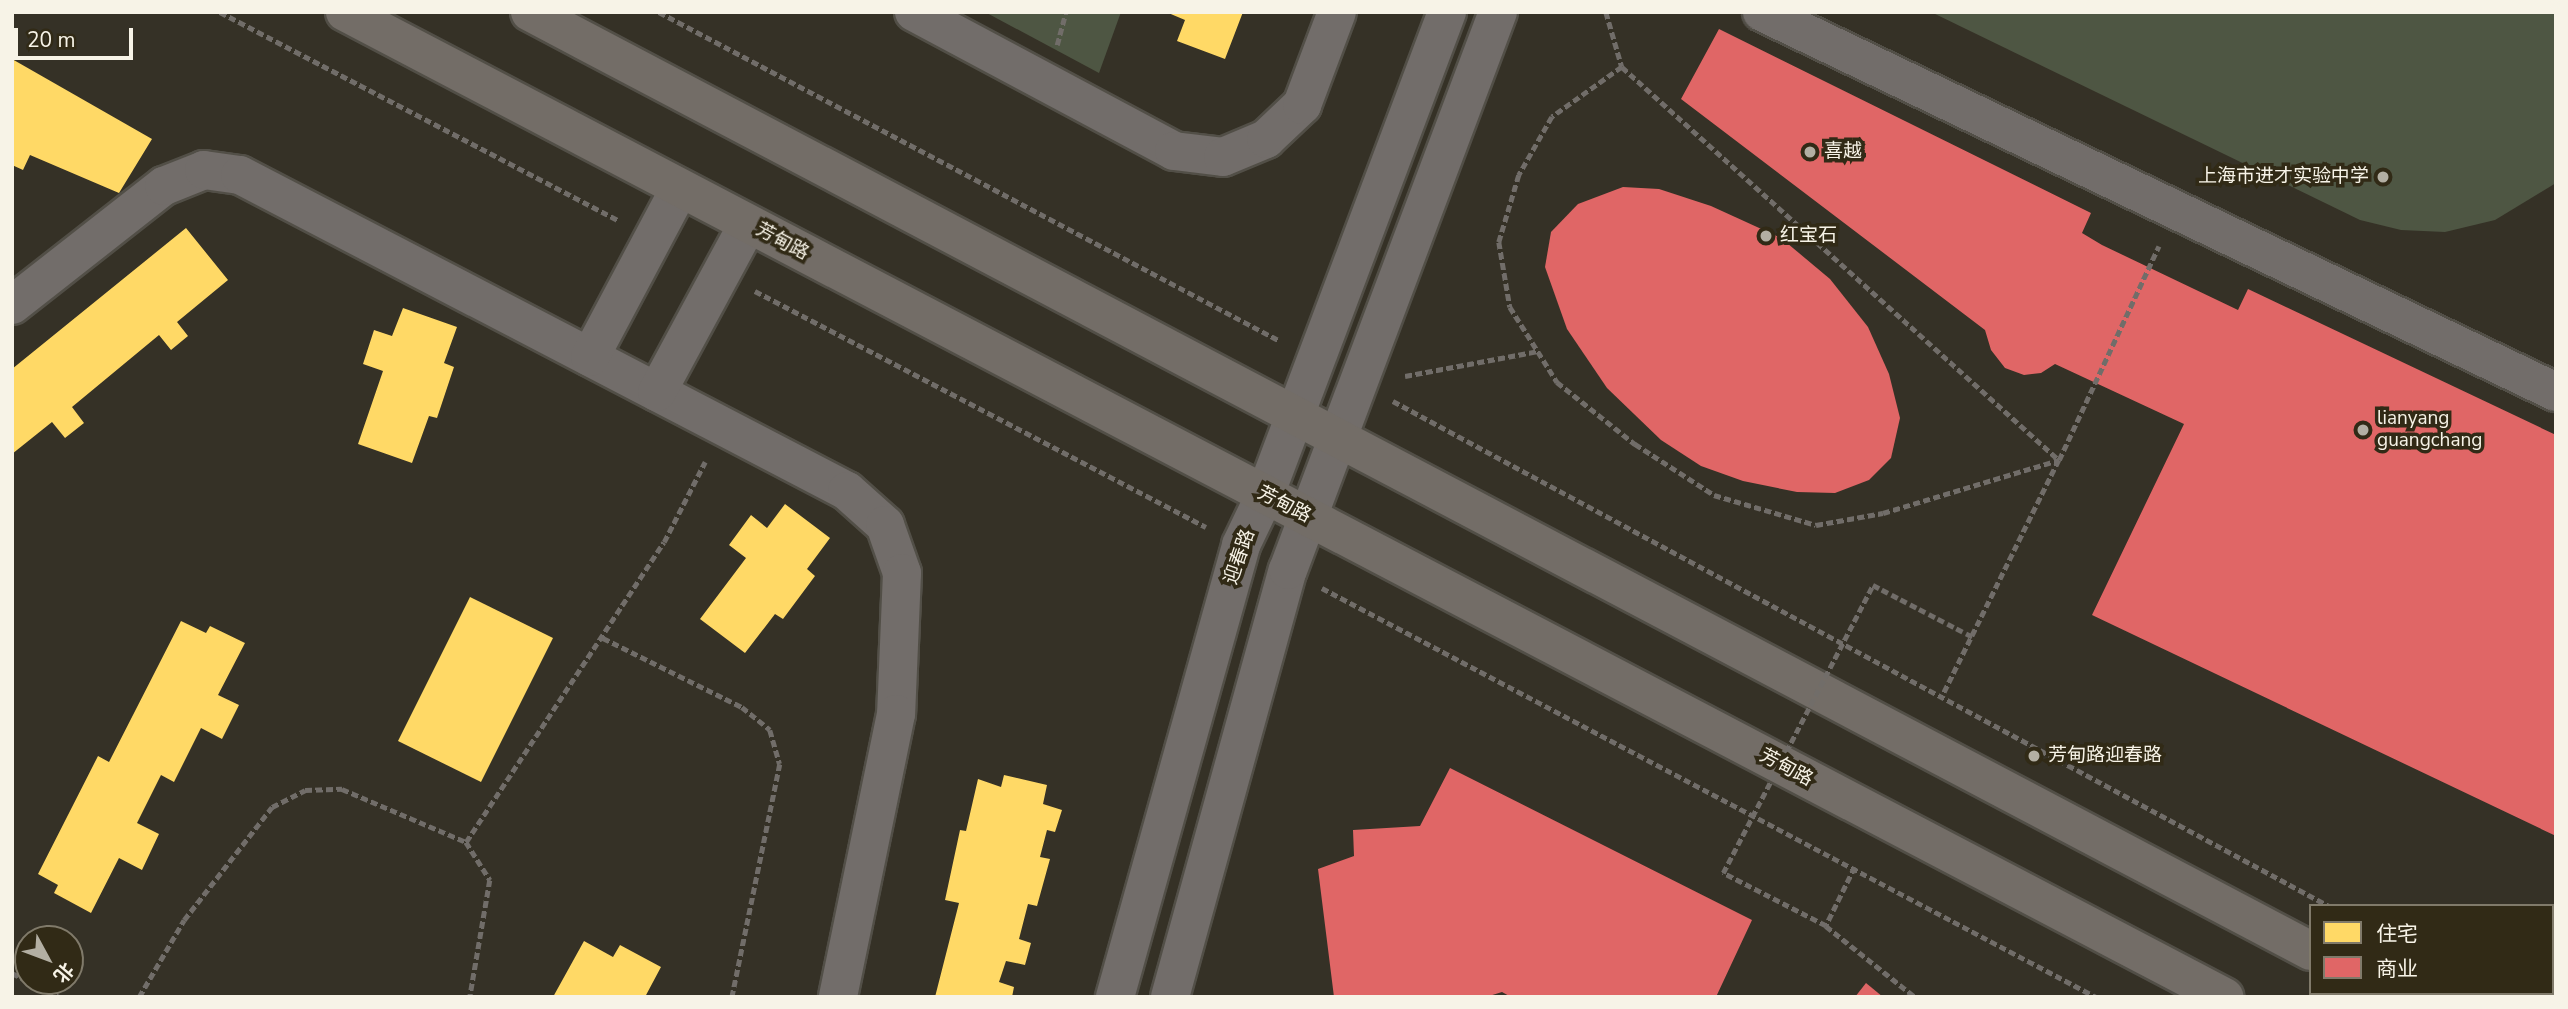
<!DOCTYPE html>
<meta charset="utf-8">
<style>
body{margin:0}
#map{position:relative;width:2568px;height:1009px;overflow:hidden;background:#353126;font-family:"Nunito Sans","Noto Sans SC",sans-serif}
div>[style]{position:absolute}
.green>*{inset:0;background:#4e5643}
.homes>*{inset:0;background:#ffd966}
.shops>*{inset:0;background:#e06666}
.path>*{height:4.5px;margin-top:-2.25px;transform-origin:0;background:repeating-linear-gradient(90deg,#716d69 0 7px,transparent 0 10.5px)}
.roads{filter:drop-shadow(2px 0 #524f47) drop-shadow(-2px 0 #524f47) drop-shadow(0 2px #524f47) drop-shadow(0 -2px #524f47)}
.minor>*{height:38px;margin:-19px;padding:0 19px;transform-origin:19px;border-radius:19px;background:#726d6a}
.major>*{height:38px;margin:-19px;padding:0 19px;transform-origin:19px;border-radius:19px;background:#736d67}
.path-bridge>*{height:4.5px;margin-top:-2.25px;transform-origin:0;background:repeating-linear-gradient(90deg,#716d69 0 7px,transparent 0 10.5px)}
.dots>*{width:19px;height:19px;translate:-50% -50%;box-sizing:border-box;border:4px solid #312a16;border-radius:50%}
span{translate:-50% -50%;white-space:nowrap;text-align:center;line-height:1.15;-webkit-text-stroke:7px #312a16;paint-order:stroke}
.poi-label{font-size:19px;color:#f7f3e7}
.left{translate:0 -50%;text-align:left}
.right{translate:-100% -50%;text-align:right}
.street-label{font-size:19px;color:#f7f3e7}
.frame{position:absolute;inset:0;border:14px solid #f7f3e7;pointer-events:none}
.legend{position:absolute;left:2309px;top:904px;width:245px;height:91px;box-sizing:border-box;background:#312a16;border:2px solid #807a6a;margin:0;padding:9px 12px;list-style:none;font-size:21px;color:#f7f3e7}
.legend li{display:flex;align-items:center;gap:14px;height:35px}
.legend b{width:35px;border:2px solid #807a6a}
.north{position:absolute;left:14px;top:925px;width:70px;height:70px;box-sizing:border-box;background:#312a16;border:2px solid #807a6a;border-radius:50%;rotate:131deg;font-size:19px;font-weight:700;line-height:28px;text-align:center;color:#f7f3e7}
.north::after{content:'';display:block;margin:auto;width:24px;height:32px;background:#b3afa3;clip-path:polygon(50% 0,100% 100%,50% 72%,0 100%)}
.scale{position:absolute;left:14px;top:28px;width:119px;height:32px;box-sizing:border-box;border:4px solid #f7f3e7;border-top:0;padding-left:9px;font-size:21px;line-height:24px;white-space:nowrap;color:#f7f3e7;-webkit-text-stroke:5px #312a16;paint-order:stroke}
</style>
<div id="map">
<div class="green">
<i style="clip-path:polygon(985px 12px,1121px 12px,1099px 73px)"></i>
<i style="clip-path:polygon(1931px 12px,2556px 12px,2556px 183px,2495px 220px,2445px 232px,2401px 230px,2360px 220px)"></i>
</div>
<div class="homes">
<i style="clip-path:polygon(1166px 12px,1243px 12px,1225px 59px,1177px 41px,1185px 20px)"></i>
<i style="clip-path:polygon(12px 59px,152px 139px,119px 193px,30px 155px,23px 170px,12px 165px)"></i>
<i style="clip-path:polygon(186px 228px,228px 280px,177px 322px,188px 336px,171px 350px,159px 335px,72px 407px,84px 423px,65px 438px,52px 422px,12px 454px,12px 369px)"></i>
<i style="clip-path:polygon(403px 308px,457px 327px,444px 363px,454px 367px,437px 418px,429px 416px,412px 463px,358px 444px,383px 371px,363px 364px,374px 330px,392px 336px)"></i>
<i style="clip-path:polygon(785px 504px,830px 538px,807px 569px,815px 576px,783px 619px,775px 614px,745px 653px,700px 619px,746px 558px,729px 545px,751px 515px,767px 528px)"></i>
<i style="clip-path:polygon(470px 597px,553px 638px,481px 782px,398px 741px)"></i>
<i style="clip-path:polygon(181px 621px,206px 633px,210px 626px,245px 643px,218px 695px,239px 705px,222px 739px,201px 728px,174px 782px,161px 775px,137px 823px,159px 834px,142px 870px,119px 858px,91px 913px,54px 893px,58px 885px,38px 874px,98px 756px,109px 762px)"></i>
<i style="clip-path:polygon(1004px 775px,1047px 785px,1043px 804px,1062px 810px,1055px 832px,1047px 830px,1040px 857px,1050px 859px,1037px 906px,1028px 904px,1019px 939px,1031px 943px,1025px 965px,1006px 961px,999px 982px,1014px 987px,1012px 997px,935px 997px,959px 903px,945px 900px,960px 830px,966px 831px,978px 779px,1001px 787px)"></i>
<i style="clip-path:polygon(584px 941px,613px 957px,620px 945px,661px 967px,645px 997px,553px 997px)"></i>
</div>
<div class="shops">
<i style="clip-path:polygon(1719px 29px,2091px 213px,2082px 233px,2102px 245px,2238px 310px,2248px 289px,2556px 435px,2556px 836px,2092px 615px,2184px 424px,2055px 364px,2041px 373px,2024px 375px,2005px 368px,1991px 350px,1985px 330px,1681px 99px)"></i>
<i style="clip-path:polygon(1623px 187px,1659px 189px,1711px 206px,1781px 238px,1830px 279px,1868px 327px,1889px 374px,1900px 418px,1891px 458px,1869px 480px,1835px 493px,1797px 492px,1743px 481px,1701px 466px,1661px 440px,1607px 388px,1567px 329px,1545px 267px,1551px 232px,1578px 204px)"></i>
<i style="clip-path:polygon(1450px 768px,1752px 920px,1716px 997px,1511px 997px,1502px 992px,1486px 997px,1334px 997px,1318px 869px,1354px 856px,1353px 830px,1420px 826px)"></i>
<i style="clip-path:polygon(1866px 983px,1883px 997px,1855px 997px)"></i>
</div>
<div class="path">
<i style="left:220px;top:12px;width:451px;rotate:27.6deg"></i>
<i style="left:659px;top:12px;width:703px;rotate:27.91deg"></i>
<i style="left:1606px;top:12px;width:57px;rotate:73.8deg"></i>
<i style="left:1622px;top:67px;width:588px;rotate:41.97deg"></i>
<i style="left:2059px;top:460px;width:264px;rotate:116.3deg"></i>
<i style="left:1057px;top:45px;width:34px;rotate:-75deg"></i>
<i style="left:1622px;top:67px;width:86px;rotate:144.5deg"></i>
<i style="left:1552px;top:117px;width:67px;rotate:119.6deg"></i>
<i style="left:1519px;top:175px;width:70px;rotate:106.6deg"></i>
<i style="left:1499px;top:242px;width:66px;rotate:80.4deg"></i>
<i style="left:1510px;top:307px;width:89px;rotate:57.9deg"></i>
<i style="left:1557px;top:382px;width:100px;rotate:38.5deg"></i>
<i style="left:1635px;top:444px;width:94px;rotate:32.8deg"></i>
<i style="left:1714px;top:495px;width:106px;rotate:16.4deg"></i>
<i style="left:1816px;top:525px;width:68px;rotate:-10.2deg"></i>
<i style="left:1883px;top:513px;width:184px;rotate:-16.8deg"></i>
<i style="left:2059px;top:460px;width:236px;rotate:-65deg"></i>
<i style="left:755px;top:291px;width:509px;rotate:27.62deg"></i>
<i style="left:1405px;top:376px;width:135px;rotate:-10.6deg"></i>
<i style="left:1393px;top:401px;width:1064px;rotate:28.35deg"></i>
<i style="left:1322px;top:588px;width:875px;rotate:27.85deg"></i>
<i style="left:603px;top:638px;width:155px;rotate:26.4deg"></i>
<i style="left:742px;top:707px;width:36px;rotate:39deg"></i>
<i style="left:770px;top:730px;width:35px;rotate:74deg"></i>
<i style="left:780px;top:764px;width:238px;rotate:101.6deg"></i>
<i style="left:466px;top:842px;width:45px;rotate:57.7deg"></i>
<i style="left:490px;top:880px;width:119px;rotate:99.7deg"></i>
<i style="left:1855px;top:867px;width:66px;rotate:116.2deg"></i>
<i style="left:1826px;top:926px;width:114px;rotate:38.6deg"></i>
<i style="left:12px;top:973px;width:18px;rotate:27deg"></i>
<i style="left:28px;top:981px;width:35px;rotate:27deg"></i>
<i style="left:2491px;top:993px;width:7px;rotate:34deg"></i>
<i style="left:139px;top:997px;width:89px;rotate:-59.7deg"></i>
<i style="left:184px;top:920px;width:143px;rotate:-52.1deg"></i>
<i style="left:272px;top:807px;width:37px;rotate:-27deg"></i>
<i style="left:305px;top:790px;width:37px;rotate:-2deg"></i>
<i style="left:342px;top:789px;width:135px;rotate:23.1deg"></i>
<i style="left:466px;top:842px;width:359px;rotate:-56.6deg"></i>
<i style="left:664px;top:542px;width:90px;rotate:-62.9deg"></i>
</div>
<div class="roads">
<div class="minor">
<i style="left:914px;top:12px;width:295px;rotate:28.1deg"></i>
<i style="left:1174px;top:151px;width:49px;rotate:7deg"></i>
<i style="left:1223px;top:157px;width:47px;rotate:-22.7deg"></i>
<i style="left:1266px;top:139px;width:50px;rotate:-43.4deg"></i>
<i style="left:1302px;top:105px;width:99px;rotate:-69.4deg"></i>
<i style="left:1762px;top:12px;width:880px;rotate:25.58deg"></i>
<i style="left:12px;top:305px;width:193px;rotate:-38.1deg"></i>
<i style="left:164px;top:186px;width:43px;rotate:-21.8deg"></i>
<i style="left:204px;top:170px;width:36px;rotate:8deg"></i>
<i style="left:240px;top:175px;width:684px;rotate:27.5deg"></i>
<i style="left:847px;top:491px;width:51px;rotate:41.8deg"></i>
<i style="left:885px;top:525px;width:51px;rotate:70.5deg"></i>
<i style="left:902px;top:573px;width:141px;rotate:92.4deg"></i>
<i style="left:896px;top:714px;width:289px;rotate:101.6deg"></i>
<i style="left:590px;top:357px;width:191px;rotate:-62deg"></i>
<i style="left:657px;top:392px;width:191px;rotate:-61.6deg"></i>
<i style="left:2552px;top:976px;width:9px;rotate:-63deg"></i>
<i style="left:1115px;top:997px;width:469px;rotate:-74.4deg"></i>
<i style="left:1241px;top:545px;width:55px;rotate:-64.4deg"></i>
<i style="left:1265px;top:495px;width:516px;rotate:-69.35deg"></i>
<i style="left:1170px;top:997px;width:443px;rotate:-74.6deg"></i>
<i style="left:1288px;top:570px;width:596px;rotate:-69.38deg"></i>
</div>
<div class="major">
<i style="left:345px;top:12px;width:2122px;rotate:27.66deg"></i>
<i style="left:530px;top:12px;width:2013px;rotate:27.8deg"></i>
<i style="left:2390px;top:993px;width:8px;rotate:30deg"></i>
</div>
</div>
<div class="path-bridge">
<i style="left:1826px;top:926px;width:116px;rotate:-152.8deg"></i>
<i style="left:1723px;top:873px;width:325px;rotate:-62.5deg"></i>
<i style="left:1873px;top:585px;width:113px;rotate:27.5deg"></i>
</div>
<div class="dots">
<i style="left:1810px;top:152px;background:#b3afa3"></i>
<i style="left:2383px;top:177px;background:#b3afa3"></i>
<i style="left:1766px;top:236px;background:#b3afa3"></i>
<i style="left:2363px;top:430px;background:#b3afa3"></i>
<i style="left:2034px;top:756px;background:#b3afa3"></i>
</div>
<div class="poi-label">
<span class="left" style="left:1824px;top:152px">喜越</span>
<span class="right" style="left:2369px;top:177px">上海市进才实验中学</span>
<span class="left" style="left:1780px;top:236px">红宝石</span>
<span class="left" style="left:2377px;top:430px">lianyang<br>guangchang</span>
<span class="left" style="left:2048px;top:756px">芳甸路迎春路</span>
</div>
<div class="street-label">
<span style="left:782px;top:242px;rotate:28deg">芳甸路</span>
<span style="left:1284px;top:505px;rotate:27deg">芳甸路</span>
<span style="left:1240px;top:557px;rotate:-71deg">迎春路</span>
<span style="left:1786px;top:768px;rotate:28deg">芳甸路</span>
</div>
<div class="frame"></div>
<ul class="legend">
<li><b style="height:19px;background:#ffd966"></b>住宅</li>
<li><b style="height:19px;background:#e06666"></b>商业</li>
</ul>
<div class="north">北</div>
<div class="scale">20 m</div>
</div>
